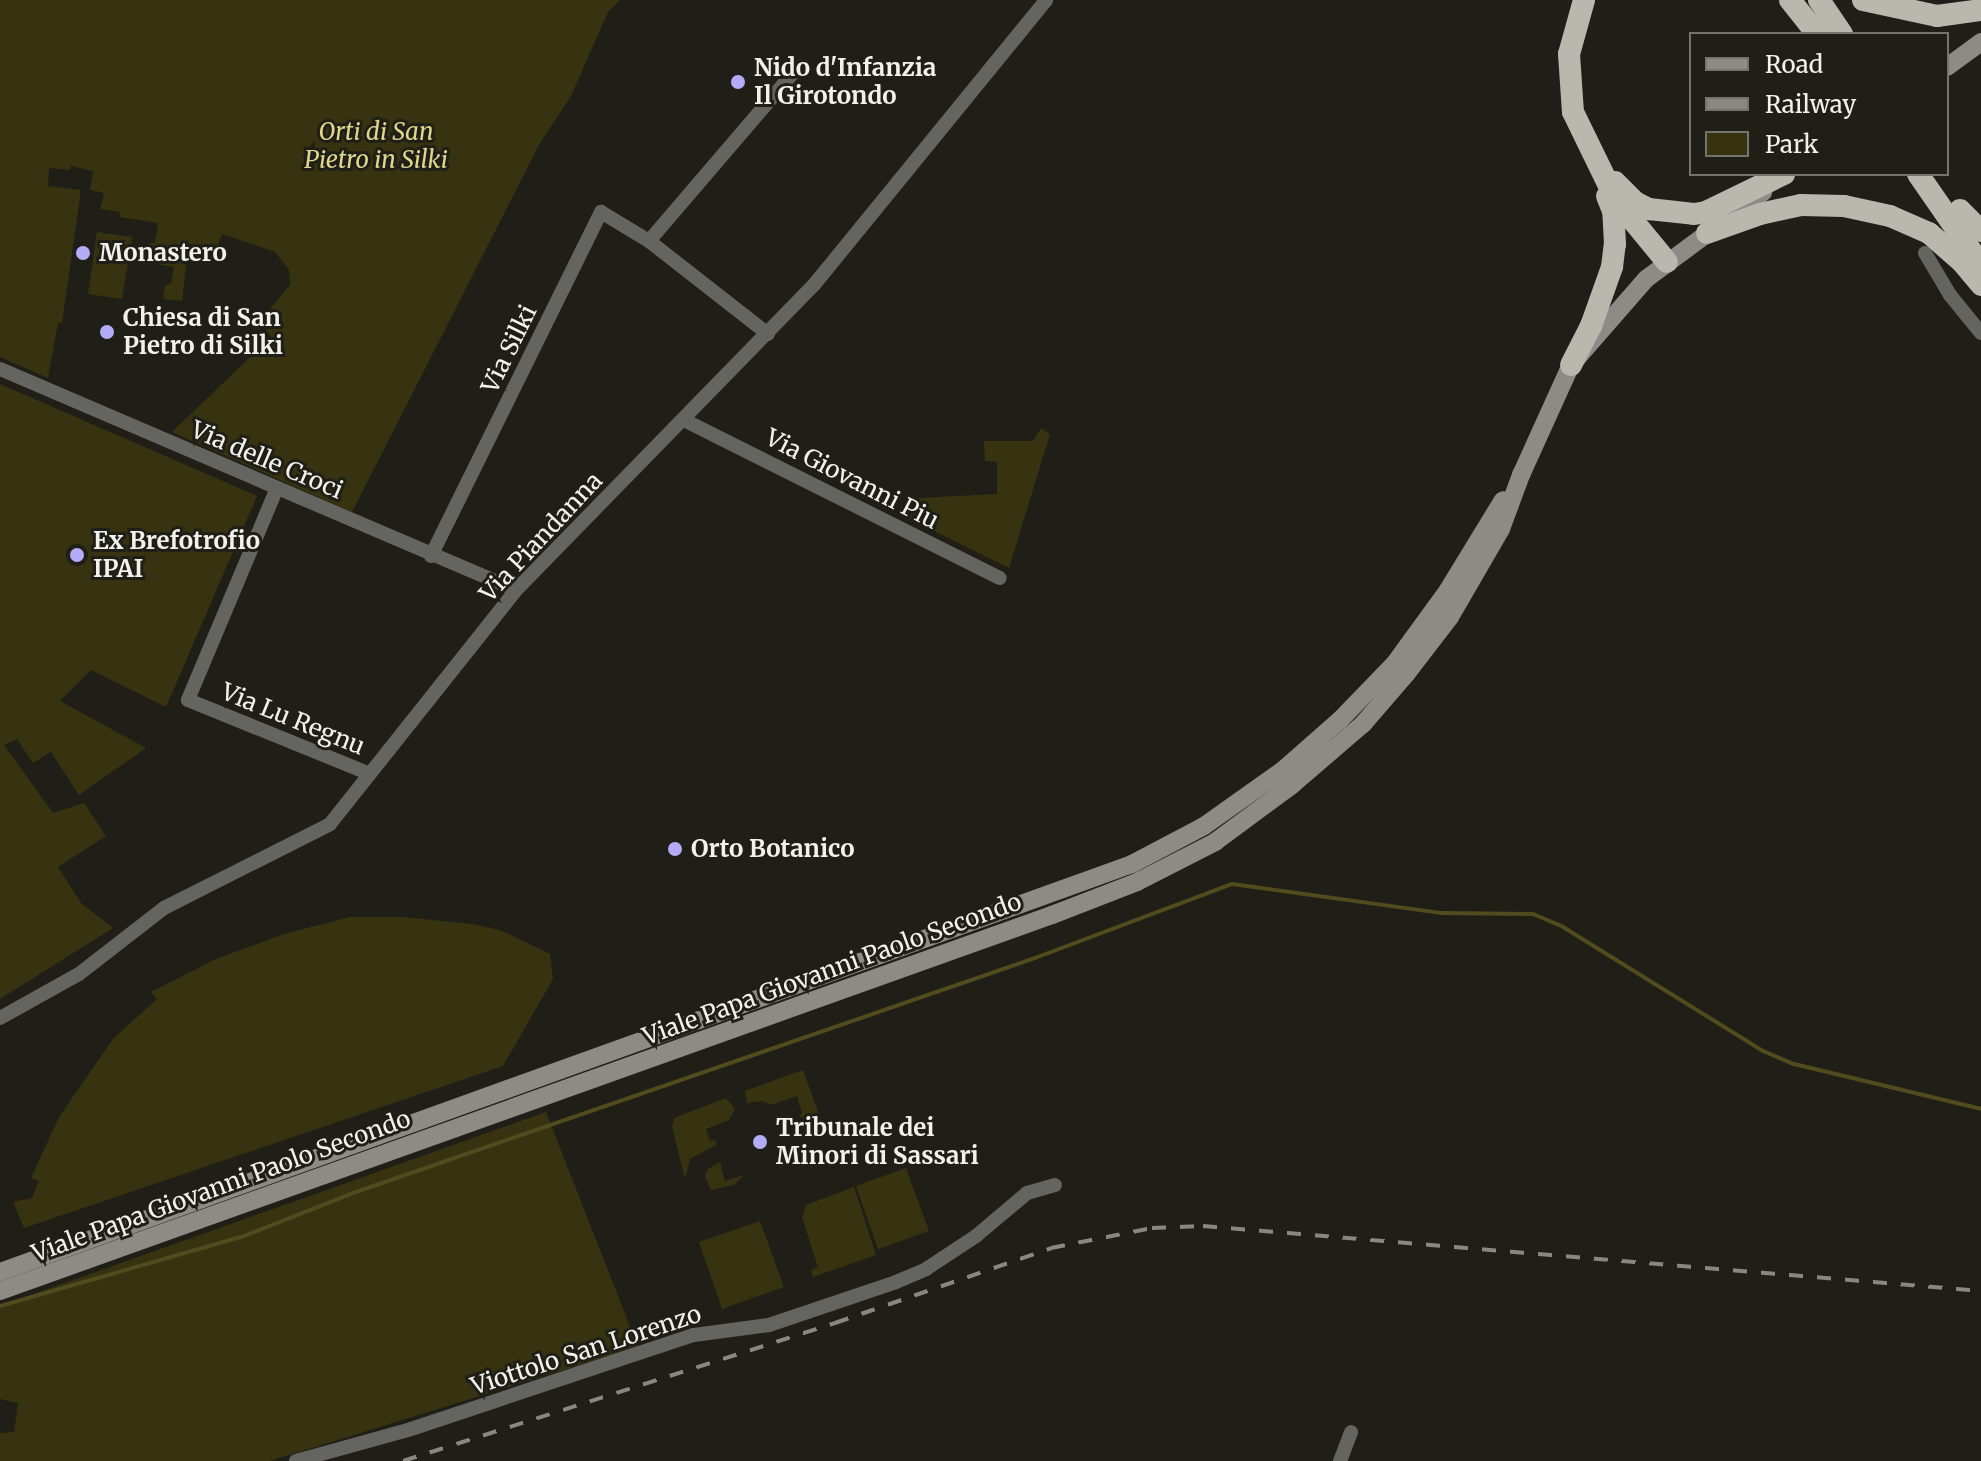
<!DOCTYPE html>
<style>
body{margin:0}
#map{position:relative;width:1981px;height:1461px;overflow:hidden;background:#201f17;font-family:Merriweather,serif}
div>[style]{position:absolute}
.green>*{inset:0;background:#373311}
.stream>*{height:4px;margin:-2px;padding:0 2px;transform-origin:2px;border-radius:2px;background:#514b1e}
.minor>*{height:14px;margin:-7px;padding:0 7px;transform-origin:7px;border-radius:7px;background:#646460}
.secondary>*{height:18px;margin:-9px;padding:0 9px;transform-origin:9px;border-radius:9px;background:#8c8b85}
.trunk>*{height:22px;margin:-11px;padding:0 11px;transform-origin:11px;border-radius:11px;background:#b8b8ae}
.rail>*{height:4px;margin-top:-2px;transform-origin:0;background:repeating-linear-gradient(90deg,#888881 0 14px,transparent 0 28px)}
.dots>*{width:22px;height:22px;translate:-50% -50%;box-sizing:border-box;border:4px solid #201f17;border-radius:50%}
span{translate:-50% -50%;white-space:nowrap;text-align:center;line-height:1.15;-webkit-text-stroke:6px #201f17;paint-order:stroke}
.poi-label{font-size:24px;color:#f2f2ed;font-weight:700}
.left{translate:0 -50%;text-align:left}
.park-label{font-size:24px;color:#e0d68d;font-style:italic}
.street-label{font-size:24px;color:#f2f2ed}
.legend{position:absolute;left:1689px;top:32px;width:260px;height:144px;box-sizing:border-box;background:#201f17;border:2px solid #74736d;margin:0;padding:10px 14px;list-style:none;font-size:24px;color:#f2f2ed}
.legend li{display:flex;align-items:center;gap:16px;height:40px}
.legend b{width:40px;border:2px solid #74736d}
</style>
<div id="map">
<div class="green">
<i style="clip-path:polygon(0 0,620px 0,608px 12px,571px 96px,540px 143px,352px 512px,172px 432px,271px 337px,260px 321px,290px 285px,289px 270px,275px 252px,222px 234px,217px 249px,204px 256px,187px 256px,182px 301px,163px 299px,165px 285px,171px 284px,174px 267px,146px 262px,150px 243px,155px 243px,158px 223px,120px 217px,120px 212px,100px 209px,104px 193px,90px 190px,93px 171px,71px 166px,70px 170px,49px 168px,48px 186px,81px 190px,62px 323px,58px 323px,48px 378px,0 357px)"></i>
<i style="clip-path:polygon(97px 232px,132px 237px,122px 299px,88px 294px)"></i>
<i style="clip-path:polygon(0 384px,257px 496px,166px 707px,91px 670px,60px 701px,146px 748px,79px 795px,51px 752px,33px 763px,17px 739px,4px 745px,53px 813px,84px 803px,106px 836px,58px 867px,81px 903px,113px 928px,0 999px)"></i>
<i style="clip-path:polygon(1041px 428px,1050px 434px,1009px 568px,904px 516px,910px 506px,919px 505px,918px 498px,997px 494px,997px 462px,985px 461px,984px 441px,1033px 441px)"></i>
<i style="clip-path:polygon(350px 917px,402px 917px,472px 924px,500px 930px,550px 954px,553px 979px,503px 1066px,24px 1228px,13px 1202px,32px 1198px,39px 1181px,31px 1178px,59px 1117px,113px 1039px,157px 999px,151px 992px,216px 959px,284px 934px)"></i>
<i style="clip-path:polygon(803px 1070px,822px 1123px,820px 1128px,799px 1116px,802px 1113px,797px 1096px,771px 1105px,763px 1101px,747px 1103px,745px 1091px)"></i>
<i style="clip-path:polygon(726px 1098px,735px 1109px,729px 1120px,706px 1129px,710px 1141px,715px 1140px,716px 1145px,690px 1159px,685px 1179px,672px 1127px,674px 1118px)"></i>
<i style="clip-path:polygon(546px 1112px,638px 1347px,270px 1461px,0 1461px,0 1433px,14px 1432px,18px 1403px,0 1399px,0 1306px)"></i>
<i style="clip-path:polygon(720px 1162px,725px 1181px,744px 1175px,734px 1185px,711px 1190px,705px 1176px,708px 1169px)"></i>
<i style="clip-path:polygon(906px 1168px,929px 1231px,878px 1249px,856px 1186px)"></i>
<i style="clip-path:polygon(854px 1187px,876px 1255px,813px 1277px,811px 1270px,818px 1267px,802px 1217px,806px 1205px)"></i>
<i style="clip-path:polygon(760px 1221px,784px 1287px,722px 1309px,699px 1242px)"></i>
</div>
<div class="stream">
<i style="left:0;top:1306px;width:254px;rotate:-16deg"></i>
<i style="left:244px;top:1236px;width:117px;rotate:-21.5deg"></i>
<i style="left:353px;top:1193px;width:721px;rotate:-19.01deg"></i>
<i style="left:1035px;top:958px;width:210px;rotate:-20.6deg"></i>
<i style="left:1232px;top:884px;width:212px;rotate:7.9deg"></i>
<i style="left:1442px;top:913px;width:91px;rotate:0.6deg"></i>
<i style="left:1533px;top:914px;width:33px;rotate:23deg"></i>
<i style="left:1563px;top:927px;width:235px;rotate:31.8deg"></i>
<i style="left:1763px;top:1051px;width:34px;rotate:23deg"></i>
<i style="left:1794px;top:1064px;width:192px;rotate:13.5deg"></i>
</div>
<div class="minor">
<i style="left:649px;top:241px;width:220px;rotate:-49.4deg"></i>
<i style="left:1925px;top:253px;width:49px;rotate:59.2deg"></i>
<i style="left:1950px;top:295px;width:49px;rotate:50.8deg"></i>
<i style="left:0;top:369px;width:561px;rotate:23.19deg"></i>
<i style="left:684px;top:420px;width:353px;rotate:26.6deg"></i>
<i style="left:277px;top:488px;width:230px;rotate:112.8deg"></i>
<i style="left:188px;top:700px;width:196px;rotate:22.1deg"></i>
<i style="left:431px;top:556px;width:384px;rotate:-63.7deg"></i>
<i style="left:601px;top:212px;width:56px;rotate:31.1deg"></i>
<i style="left:649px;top:241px;width:151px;rotate:38deg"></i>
<i style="left:0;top:1018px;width:90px;rotate:-29.1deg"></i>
<i style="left:79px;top:974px;width:108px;rotate:-37.8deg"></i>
<i style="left:164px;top:908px;width:186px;rotate:-26.8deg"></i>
<i style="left:330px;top:824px;width:299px;rotate:-51.5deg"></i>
<i style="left:516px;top:590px;width:425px;rotate:-45.7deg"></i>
<i style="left:813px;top:286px;width:369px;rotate:-50.8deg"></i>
<i style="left:296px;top:1461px;width:119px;rotate:-15.5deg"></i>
<i style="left:411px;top:1429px;width:298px;rotate:-18.4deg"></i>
<i style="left:694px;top:1335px;width:76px;rotate:-7.6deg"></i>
<i style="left:769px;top:1325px;width:134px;rotate:-18.7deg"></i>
<i style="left:896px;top:1282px;width:33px;rotate:-23deg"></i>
<i style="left:926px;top:1269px;width:60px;rotate:-33.4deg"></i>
<i style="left:976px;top:1236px;width:67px;rotate:-40.1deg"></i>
<i style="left:1027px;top:1193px;width:29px;rotate:-16deg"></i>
<i style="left:1340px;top:1461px;width:31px;rotate:-69deg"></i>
</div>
<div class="secondary">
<i style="left:1947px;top:67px;width:42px;rotate:-36.3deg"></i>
<i style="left:0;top:1272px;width:1203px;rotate:-19.82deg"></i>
<i style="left:1132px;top:864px;width:81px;rotate:-27.8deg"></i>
<i style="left:1204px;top:826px;width:97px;rotate:-35.3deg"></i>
<i style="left:1283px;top:770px;width:76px;rotate:-41.3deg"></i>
<i style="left:1340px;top:720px;width:79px;rotate:-46deg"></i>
<i style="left:1395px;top:663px;width:90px;rotate:-54deg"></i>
<i style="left:1448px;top:590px;width:105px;rotate:-58.6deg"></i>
<i style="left:0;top:1291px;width:1117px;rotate:-19.67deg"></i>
<i style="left:1052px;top:915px;width:91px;rotate:-21.2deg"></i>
<i style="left:1137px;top:882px;width:88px;rotate:-27.1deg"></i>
<i style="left:1215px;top:842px;width:96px;rotate:-36.5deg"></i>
<i style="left:1292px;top:785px;width:94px;rotate:-40.7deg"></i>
<i style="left:1363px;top:724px;width:67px;rotate:-49.2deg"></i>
<i style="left:1407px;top:673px;width:71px;rotate:-52.5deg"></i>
<i style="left:1450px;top:617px;width:102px;rotate:-59.9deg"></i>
<i style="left:1501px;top:529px;width:58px;rotate:-69.7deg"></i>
<i style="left:1521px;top:475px;width:121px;rotate:-65.6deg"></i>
<i style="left:1571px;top:365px;width:114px;rotate:-48.9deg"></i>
<i style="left:1646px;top:279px;width:146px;rotate:-36.6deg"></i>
</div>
<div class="trunk">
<i style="left:1584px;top:0;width:56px;rotate:105.5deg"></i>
<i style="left:1569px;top:54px;width:58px;rotate:86.1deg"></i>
<i style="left:1573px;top:112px;width:98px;rotate:64deg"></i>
<i style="left:1616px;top:200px;width:80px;rotate:50.6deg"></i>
<i style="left:1790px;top:0;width:43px;rotate:51.5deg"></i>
<i style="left:1819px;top:0;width:41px;rotate:55.9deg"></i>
<i style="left:1863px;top:0;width:76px;rotate:12.2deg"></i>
<i style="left:1937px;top:16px;width:44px;rotate:-7.8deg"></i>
<i style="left:1918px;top:174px;width:111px;rotate:55.3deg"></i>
<i style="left:1615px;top:182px;width:28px;rotate:45deg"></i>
<i style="left:1635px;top:202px;width:16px;rotate:27deg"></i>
<i style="left:1649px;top:209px;width:45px;rotate:6.3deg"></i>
<i style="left:1694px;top:214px;width:12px;rotate:-9deg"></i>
<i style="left:1706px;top:212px;width:87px;rotate:-26deg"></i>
<i style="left:1960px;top:210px;width:30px;rotate:45deg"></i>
<i style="left:1707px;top:233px;width:56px;rotate:-19.7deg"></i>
<i style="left:1760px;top:214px;width:42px;rotate:-12.4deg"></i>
<i style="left:1801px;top:205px;width:43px;rotate:1.3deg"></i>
<i style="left:1844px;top:206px;width:47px;rotate:12.3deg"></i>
<i style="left:1890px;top:216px;width:43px;rotate:23.6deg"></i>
<i style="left:1929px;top:233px;width:44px;rotate:41.3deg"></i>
<i style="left:1962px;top:262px;width:30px;rotate:50deg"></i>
<i style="left:1571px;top:365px;width:44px;rotate:-62.9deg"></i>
<i style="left:1591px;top:326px;width:63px;rotate:-70.4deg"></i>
<i style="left:1612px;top:267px;width:23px;rotate:-83deg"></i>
<i style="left:1615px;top:244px;width:33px;rotate:-93deg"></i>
<i style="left:1613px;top:211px;width:16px;rotate:-112deg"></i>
</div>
<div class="rail">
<i style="left:403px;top:1461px;width:454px;rotate:-17.7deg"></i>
<i style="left:835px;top:1323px;width:229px;rotate:-19.1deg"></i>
<i style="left:1051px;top:1248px;width:103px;rotate:-11.2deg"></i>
<i style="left:1152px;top:1228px;width:51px;rotate:-2.2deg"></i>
<i style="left:1203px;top:1226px;width:781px;rotate:4.78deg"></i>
</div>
<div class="dots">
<i style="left:738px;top:82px;background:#b5acf8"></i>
<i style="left:83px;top:253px;background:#b5acf8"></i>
<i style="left:107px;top:332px;background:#b5acf8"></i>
<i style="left:77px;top:555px;background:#b5acf8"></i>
<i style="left:675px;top:849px;background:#b5acf8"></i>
<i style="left:760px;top:1142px;background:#b5acf8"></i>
</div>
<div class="poi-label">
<span class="left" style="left:754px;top:82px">Nido d'Infanzia<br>Il Girotondo</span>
<span class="left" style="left:99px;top:253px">Monastero</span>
<span class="left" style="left:123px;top:332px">Chiesa di San<br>Pietro di Silki</span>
<span class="left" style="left:93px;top:555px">Ex Brefotrofio<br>IPAI</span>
<span class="left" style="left:691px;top:849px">Orto Botanico</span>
<span class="left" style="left:776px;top:1142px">Tribunale dei<br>Minori di Sassari</span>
</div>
<div class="park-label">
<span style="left:376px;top:146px">Orti di San<br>Pietro in Silki</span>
</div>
<div class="street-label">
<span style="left:509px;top:349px;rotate:-64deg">Via Silki</span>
<span style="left:267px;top:460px;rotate:23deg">Via delle Croci</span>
<span style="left:852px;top:479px;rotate:27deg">Via Giovanni Piu</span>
<span style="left:541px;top:537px;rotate:-47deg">Via Piandanna</span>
<span style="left:293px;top:719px;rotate:22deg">Via Lu Regnu</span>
<span style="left:832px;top:969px;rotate:-20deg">Viale Papa Giovanni Paolo Secondo</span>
<span style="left:221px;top:1186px;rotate:-20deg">Viale Papa Giovanni Paolo Secondo</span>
<span style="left:586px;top:1350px;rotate:-18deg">Viottolo San Lorenzo</span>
</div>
<ul class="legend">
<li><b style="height:10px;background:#8c8b85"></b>Road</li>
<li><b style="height:10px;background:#888881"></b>Railway</li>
<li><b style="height:22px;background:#373311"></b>Park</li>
</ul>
</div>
